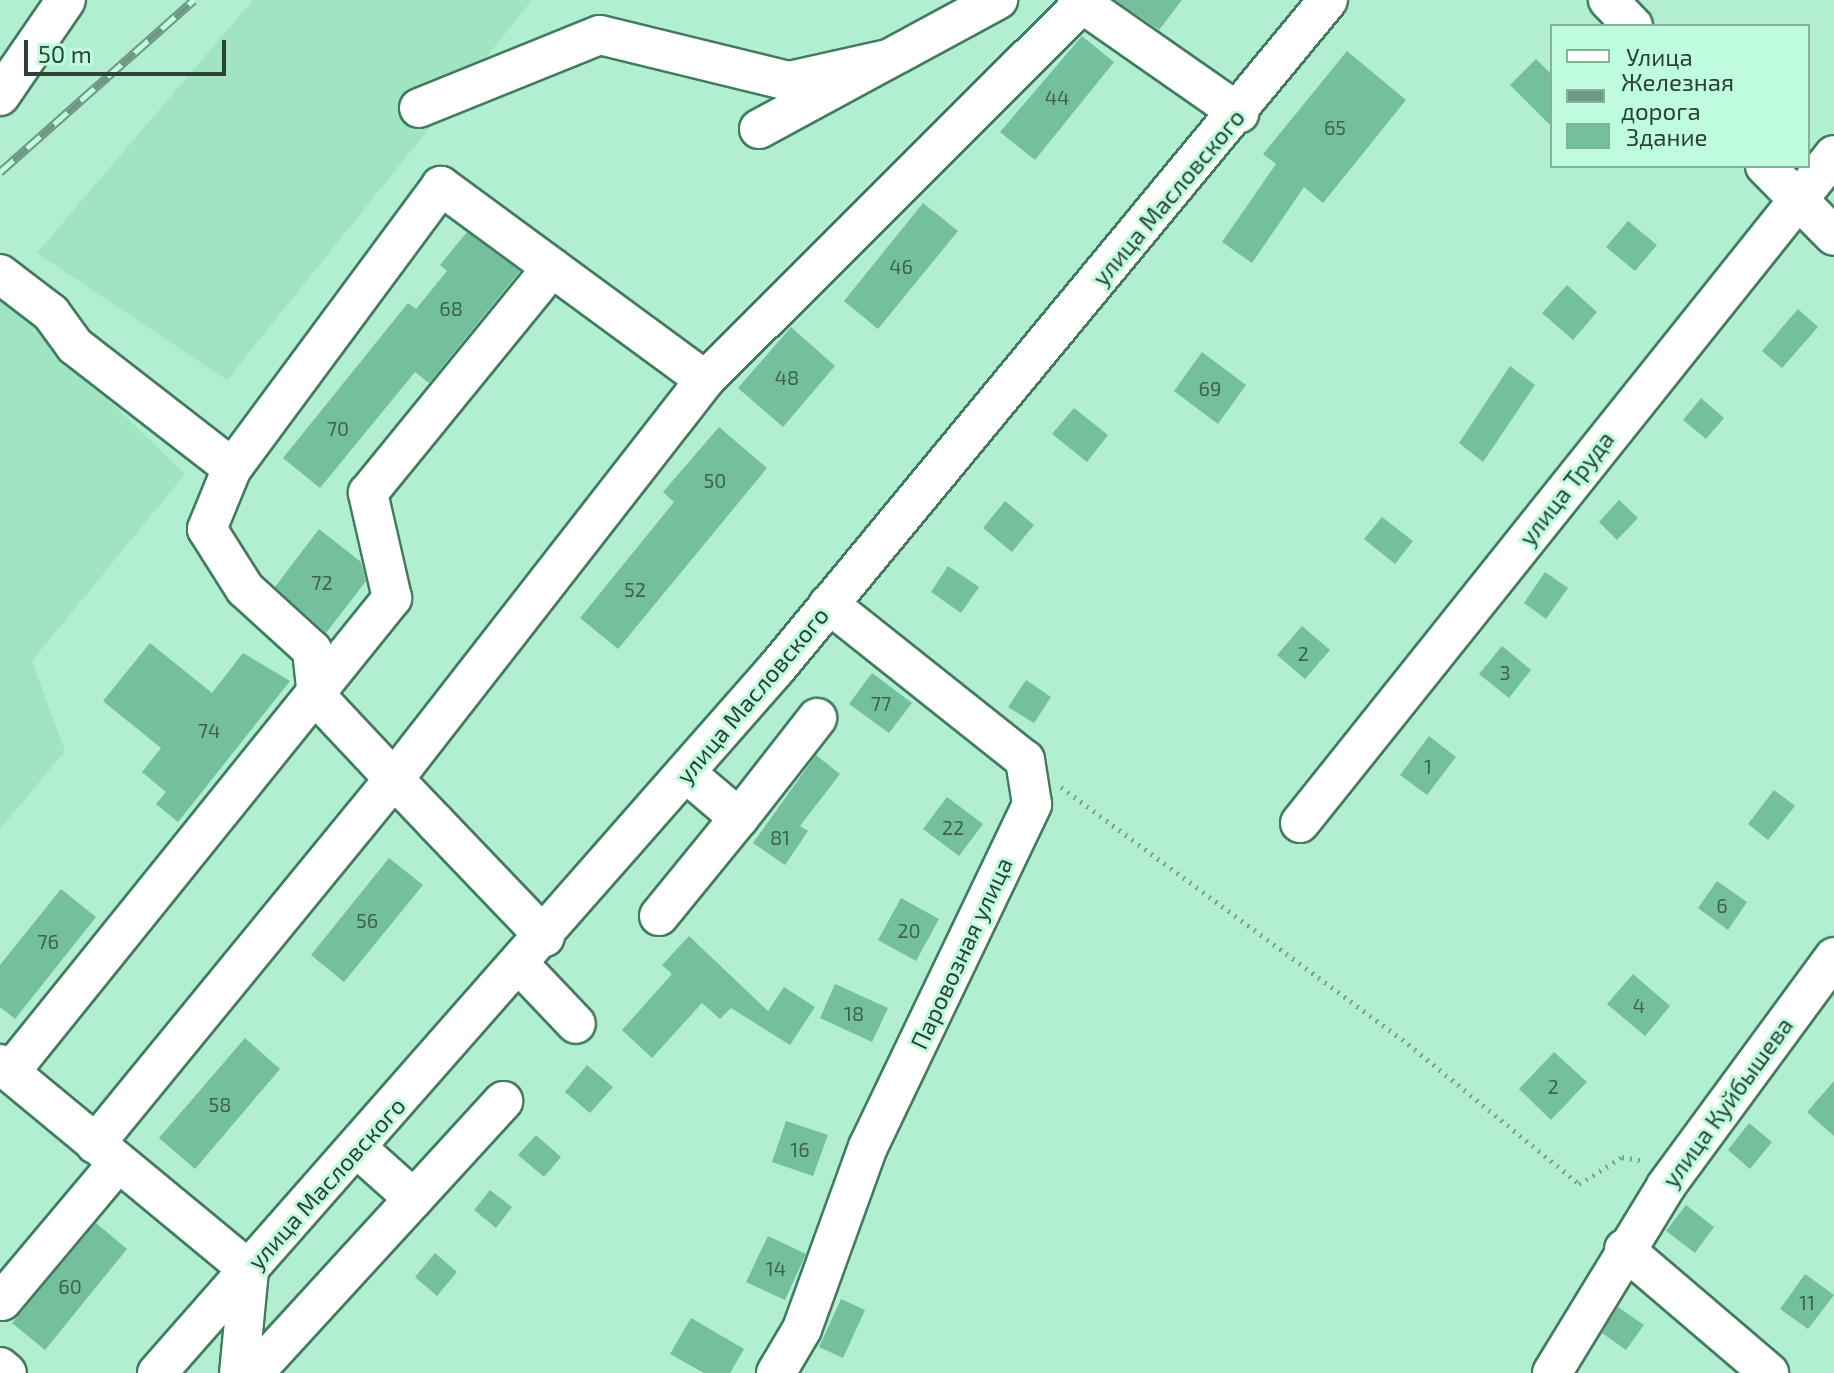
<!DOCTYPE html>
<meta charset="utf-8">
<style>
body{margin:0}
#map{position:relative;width:1834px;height:1373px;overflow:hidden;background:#b2eed0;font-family:"Exo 2",sans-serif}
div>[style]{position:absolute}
.built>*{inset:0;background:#a0e4c2}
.building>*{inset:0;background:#75c09c}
.path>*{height:5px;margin-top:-2.5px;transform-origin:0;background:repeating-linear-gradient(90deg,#78a58e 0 2px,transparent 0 8px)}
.roads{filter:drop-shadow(2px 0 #417b60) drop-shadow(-2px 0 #417b60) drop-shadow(0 2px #417b60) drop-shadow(0 -2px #417b60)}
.minor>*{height:38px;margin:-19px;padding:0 19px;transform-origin:19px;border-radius:19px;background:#fff}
.rail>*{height:9px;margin-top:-4.5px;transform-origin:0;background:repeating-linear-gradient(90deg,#befcdd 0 18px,#6e9883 0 36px);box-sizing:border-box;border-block:2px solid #6e9883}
span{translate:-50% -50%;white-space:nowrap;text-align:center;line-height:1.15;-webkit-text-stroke:6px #befcdd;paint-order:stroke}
.number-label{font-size:20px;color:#3d6250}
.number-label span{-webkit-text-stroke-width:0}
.street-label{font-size:24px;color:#2a4336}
.legend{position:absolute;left:1550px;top:24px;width:260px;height:144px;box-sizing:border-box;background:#befcdd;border:2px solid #83b29a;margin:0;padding:10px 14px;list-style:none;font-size:24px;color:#2a4336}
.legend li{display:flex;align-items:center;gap:16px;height:40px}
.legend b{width:40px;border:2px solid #83b29a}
.scale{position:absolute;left:24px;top:40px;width:202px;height:36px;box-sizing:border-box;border:4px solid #2a4336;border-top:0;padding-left:10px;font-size:24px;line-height:28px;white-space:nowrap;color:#2a4336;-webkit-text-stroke:6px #befcdd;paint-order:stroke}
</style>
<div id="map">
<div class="built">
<i style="clip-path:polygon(253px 0,532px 0,227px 380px,37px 253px)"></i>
<i style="clip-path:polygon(0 295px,185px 474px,32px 661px,65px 751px,0 829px)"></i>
</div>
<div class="building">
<i style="clip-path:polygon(1115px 0,1182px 0,1159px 30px)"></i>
<i style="clip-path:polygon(1082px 36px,1114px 62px,1035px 160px,1000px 132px)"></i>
<i style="clip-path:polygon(1347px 51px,1406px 100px,1323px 203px,1304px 187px,1252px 263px,1222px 242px,1276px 164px,1263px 154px)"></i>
<i style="clip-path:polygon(1536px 59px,1552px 75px,1552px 127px,1510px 85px)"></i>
<i style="clip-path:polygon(923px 203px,958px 231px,878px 329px,844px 301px)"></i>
<i style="clip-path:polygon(1628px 221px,1657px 245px,1635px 271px,1606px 247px)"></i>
<i style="clip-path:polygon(467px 232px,520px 271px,429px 383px,415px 372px,320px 488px,283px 458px,408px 303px,416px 309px,447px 271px,440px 265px)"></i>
<i style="clip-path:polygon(1567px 285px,1597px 312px,1573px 340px,1542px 313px)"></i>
<i style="clip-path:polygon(1798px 309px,1818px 327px,1782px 368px,1762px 351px)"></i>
<i style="clip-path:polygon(791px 327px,835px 366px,783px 427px,738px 388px)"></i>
<i style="clip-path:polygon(1202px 352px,1246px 385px,1218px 424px,1174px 391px)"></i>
<i style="clip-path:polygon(1510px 366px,1535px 385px,1483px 462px,1459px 443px)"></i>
<i style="clip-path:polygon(1701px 398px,1724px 418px,1706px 439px,1683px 420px)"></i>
<i style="clip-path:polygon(1074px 408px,1108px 435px,1087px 462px,1052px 434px)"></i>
<i style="clip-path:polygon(719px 427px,767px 468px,618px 649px,580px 618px,674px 502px,663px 492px)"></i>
<i style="clip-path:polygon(1619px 500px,1638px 518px,1617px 540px,1599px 522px)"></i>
<i style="clip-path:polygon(1005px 501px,1034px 525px,1012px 552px,983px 528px)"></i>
<i style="clip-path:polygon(1382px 517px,1413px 541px,1395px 564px,1364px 539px)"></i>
<i style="clip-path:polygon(319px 529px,361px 562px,366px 581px,326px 633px,275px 587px)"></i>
<i style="clip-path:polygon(948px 566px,979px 587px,961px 613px,931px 592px)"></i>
<i style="clip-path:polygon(1545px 572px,1568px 588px,1546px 619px,1524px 603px)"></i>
<i style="clip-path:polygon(1302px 626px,1330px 650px,1305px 679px,1277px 655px)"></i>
<i style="clip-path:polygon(150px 643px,212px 693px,243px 653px,290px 681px,178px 822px,156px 804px,166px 792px,142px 772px,161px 748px,103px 701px)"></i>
<i style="clip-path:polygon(1502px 646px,1531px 670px,1509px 698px,1479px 674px)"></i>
<i style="clip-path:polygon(872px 673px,912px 703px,889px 733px,849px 704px)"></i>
<i style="clip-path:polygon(1026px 680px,1051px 697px,1034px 723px,1008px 707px)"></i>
<i style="clip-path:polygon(1429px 736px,1456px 757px,1427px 795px,1400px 775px)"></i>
<i style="clip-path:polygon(816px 755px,840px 774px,800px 826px,808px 831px,785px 865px,753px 843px)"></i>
<i style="clip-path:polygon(1774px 790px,1795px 806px,1768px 840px,1748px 824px)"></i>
<i style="clip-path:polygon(947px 797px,983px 824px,959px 856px,923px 829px)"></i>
<i style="clip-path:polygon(389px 858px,423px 885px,344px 982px,311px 955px)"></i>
<i style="clip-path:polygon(1717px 881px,1747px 902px,1728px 930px,1698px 908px)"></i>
<i style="clip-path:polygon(61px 889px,96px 917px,15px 1019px,0 1007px,0 965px)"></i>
<i style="clip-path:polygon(901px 898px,939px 919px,916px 961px,878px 940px)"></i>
<i style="clip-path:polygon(689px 936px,768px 1011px,784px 987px,815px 1007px,790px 1045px,731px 1008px,720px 1019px,702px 1003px,652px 1058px,622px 1030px,672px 974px,662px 965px)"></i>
<i style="clip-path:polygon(1633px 974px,1670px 1006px,1645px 1036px,1607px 1004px)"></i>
<i style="clip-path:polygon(835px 984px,888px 1008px,872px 1042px,820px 1018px)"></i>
<i style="clip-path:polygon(245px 1038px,280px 1069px,195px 1169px,159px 1138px)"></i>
<i style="clip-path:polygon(1554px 1052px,1587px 1082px,1551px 1120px,1519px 1089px)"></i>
<i style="clip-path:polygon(587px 1065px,613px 1087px,590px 1113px,565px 1092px)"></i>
<i style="clip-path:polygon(1834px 1081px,1834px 1136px,1807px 1112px)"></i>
<i style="clip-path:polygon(786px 1121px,828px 1135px,813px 1176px,772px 1162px)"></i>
<i style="clip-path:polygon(1749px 1123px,1772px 1142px,1750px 1169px,1728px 1150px)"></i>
<i style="clip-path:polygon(536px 1135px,561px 1157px,544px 1177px,518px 1155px)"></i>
<i style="clip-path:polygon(490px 1190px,512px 1207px,496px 1228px,474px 1210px)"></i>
<i style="clip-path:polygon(1686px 1205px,1714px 1227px,1695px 1253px,1666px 1231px)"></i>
<i style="clip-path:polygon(96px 1223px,127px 1249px,45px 1350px,12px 1323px)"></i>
<i style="clip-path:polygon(768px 1236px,806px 1254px,785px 1300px,746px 1282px)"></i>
<i style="clip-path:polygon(435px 1253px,457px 1272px,437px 1296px,415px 1277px)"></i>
<i style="clip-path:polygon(1805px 1274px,1834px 1295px,1808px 1329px,1780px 1309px)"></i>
<i style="clip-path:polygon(841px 1299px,865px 1310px,843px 1358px,819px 1347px)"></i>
<i style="clip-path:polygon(1618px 1307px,1644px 1325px,1626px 1350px,1602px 1333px)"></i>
<i style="clip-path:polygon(691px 1318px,744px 1349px,730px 1373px,704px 1373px,670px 1354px)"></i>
</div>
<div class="path">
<i style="left:1061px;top:787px;width:424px;rotate:36.5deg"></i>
<i style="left:1402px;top:1039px;width:229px;rotate:39.3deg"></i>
<i style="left:1579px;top:1184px;width:51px;rotate:-32.1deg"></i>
<i style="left:1622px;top:1157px;width:23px;rotate:10deg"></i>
</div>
<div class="roads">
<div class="minor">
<i style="left:1077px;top:0;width:198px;rotate:34.9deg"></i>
<i style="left:1608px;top:0;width:36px;rotate:46deg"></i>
<i style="left:0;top:96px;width:116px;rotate:-55.5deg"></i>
<i style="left:419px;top:108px;width:195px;rotate:-22deg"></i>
<i style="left:600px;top:35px;width:195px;rotate:13.7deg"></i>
<i style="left:789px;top:81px;width:101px;rotate:-12.5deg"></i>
<i style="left:759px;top:129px;width:272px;rotate:-28.4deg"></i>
<i style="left:1765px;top:166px;width:98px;rotate:45.4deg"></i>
<i style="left:0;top:274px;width:64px;rotate:37.4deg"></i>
<i style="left:51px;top:313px;width:41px;rotate:54deg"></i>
<i style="left:75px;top:346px;width:199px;rotate:37.8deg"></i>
<i style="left:705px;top:380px;width:532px;rotate:-44.92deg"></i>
<i style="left:739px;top:818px;width:127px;rotate:-52deg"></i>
<i style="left:1300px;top:823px;width:855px;rotate:-51.36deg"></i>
<i style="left:659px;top:916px;width:127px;rotate:-50.8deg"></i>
<i style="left:739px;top:818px;width:70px;rotate:-139.7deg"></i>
<i style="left:520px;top:965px;width:81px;rotate:46.5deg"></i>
<i style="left:0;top:1064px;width:323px;rotate:39.6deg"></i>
<i style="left:249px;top:1270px;width:103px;rotate:95.5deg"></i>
<i style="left:10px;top:1072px;width:609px;rotate:-51.13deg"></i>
<i style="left:392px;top:598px;width:108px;rotate:-102.9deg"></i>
<i style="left:368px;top:493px;width:291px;rotate:-50.8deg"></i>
<i style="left:95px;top:1144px;width:472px;rotate:-50.7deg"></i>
<i style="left:394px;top:779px;width:506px;rotate:-52.07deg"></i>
<i style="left:705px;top:380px;width:328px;rotate:-143.7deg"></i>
<i style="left:441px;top:186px;width:351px;rotate:126.5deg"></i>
<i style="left:232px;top:468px;width:66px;rotate:112.3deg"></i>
<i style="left:207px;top:529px;width:71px;rotate:57.7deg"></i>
<i style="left:245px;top:589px;width:91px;rotate:42.3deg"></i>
<i style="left:312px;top:650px;width:47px;rotate:83.9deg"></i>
<i style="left:317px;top:697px;width:112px;rotate:46.8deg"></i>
<i style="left:394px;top:779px;width:59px;rotate:46.4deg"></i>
<i style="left:435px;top:822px;width:159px;rotate:46.3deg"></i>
<i style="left:357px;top:1148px;width:76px;rotate:41.8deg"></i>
<i style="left:1624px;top:1249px;width:191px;rotate:40.5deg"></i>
<i style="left:2px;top:1301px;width:180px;rotate:-50deg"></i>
<i style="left:0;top:1367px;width:9px;rotate:41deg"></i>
<i style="left:157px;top:1373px;width:937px;rotate:-48.68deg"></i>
<i style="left:776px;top:669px;width:867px;rotate:-50.47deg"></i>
<i style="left:254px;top:1373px;width:369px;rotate:-47.5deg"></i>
<i style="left:776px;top:1373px;width:51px;rotate:-59.4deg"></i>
<i style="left:802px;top:1329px;width:194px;rotate:-70.1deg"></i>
<i style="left:868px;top:1147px;width:380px;rotate:-64.4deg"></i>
<i style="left:1032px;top:804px;width:45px;rotate:-99deg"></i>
<i style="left:1025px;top:760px;width:251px;rotate:-141.5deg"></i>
<i style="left:1552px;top:1373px;width:219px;rotate:-58.6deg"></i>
<i style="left:1666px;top:1186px;width:284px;rotate:-53.7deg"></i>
</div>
</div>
<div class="rail">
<i style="left:0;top:172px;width:259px;rotate:-41.6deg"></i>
</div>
<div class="number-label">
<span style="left:1057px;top:97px">44</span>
<span style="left:1335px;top:127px">65</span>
<span style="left:901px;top:266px">46</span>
<span style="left:451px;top:308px">68</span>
<span style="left:787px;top:377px">48</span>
<span style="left:1210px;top:388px">69</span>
<span style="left:338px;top:428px">70</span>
<span style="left:715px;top:480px">50</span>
<span style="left:322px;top:582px">72</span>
<span style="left:635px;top:589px">52</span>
<span style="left:1303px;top:653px">2</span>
<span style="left:1505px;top:672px">3</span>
<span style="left:881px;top:703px">77</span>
<span style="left:209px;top:730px">74</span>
<span style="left:1428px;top:766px">1</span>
<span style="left:953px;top:827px">22</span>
<span style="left:780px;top:837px">81</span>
<span style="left:1722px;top:905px">6</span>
<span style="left:367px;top:920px">56</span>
<span style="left:909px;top:930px">20</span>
<span style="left:48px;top:941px">76</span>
<span style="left:1639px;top:1005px">4</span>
<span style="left:854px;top:1013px">18</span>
<span style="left:1553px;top:1086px">2</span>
<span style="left:220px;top:1104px">58</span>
<span style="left:800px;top:1149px">16</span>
<span style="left:776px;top:1268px">14</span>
<span style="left:70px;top:1286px">60</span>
<span style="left:1807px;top:1302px">11</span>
</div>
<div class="street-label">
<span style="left:1168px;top:197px;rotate:-50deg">улица Масловского</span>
<span style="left:1566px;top:488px;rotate:-52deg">улица Труда</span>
<span style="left:752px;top:695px;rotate:-50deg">улица Масловского</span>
<span style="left:961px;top:953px;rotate:-65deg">Паровозная улица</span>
<span style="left:1727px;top:1102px;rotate:-54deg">улица Куйбышева</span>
<span style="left:326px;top:1183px;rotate:-48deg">улица Масловского</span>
</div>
<ul class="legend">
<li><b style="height:10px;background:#fff"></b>Улица</li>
<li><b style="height:10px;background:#6e9883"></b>Железная дорога</li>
<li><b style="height:22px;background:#75c09c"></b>Здание</li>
</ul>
<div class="scale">50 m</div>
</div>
